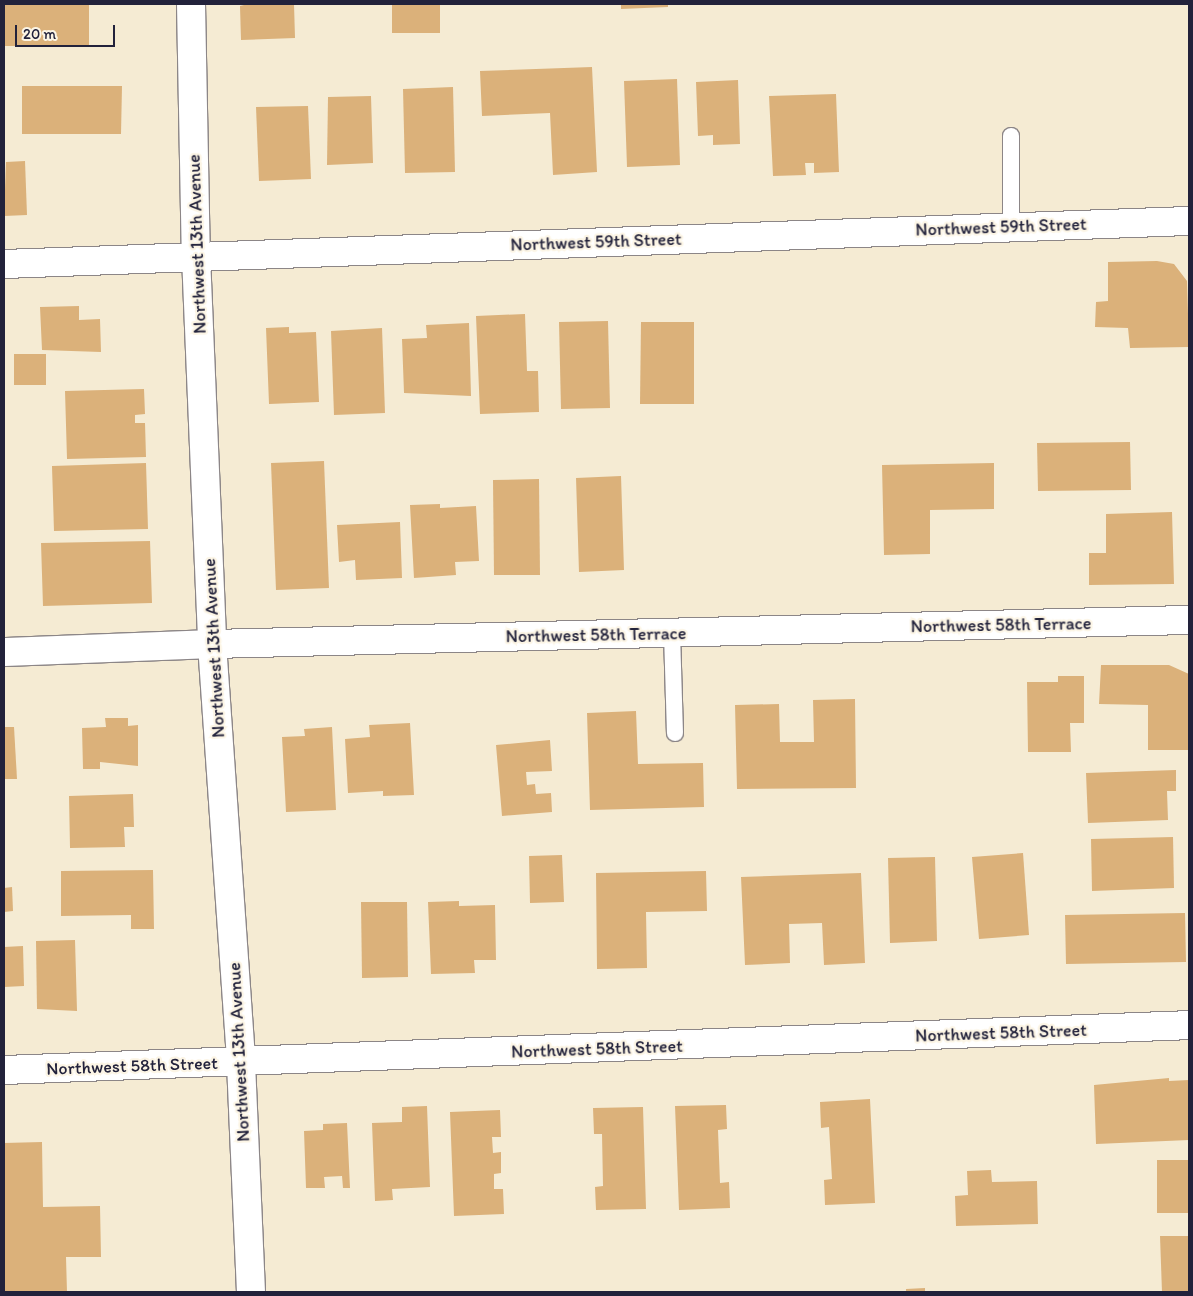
<!DOCTYPE html>
<style>
body{margin:0}
#map{position:relative;width:1193px;height:1296px;overflow:hidden;background:#f5ebd3;font-family:Itim,sans-serif}
div>[style]{position:absolute}
.building>*{inset:0;background:#dbb17a}
.roads{filter:drop-shadow(1px 0 #8c8687) drop-shadow(-1px 0 #8c8687) drop-shadow(0 1px #8c8687) drop-shadow(0 -1px #8c8687)}
.service>*{height:16px;margin:-8px;padding:0 8px;transform-origin:8px;border-radius:8px;background:#fff}
.minor>*{height:28px;margin:-14px;padding:0 14px;transform-origin:14px;border-radius:14px;background:#fff}
span{translate:-50% -50%;white-space:nowrap;text-align:center;line-height:1.15;-webkit-text-stroke:4.5px #fcf5e5;paint-order:stroke}
.street-label{font-size:18px;color:#22223b}
.frame{position:absolute;inset:0;border:5px solid #22223b;pointer-events:none}
.scale{position:absolute;left:15px;top:25px;width:100px;height:22px;box-sizing:border-box;border:2px solid #22223b;border-top:0;padding-left:6px;font-size:15px;line-height:18px;white-space:nowrap;color:#22223b;-webkit-text-stroke:4px #fcf5e5;paint-order:stroke}
</style>
<div id="map">
<div class="building">
<i style="clip-path:polygon(4px 4px,89px 4px,89px 46px,4px 46px)"></i>
<i style="clip-path:polygon(248px 4px,294px 4px,295px 38px,241px 40px,240px 6px)"></i>
<i style="clip-path:polygon(392px 4px,440px 4px,440px 33px,392px 33px)"></i>
<i style="clip-path:polygon(621px 4px,668px 4px,668px 7px,621px 9px)"></i>
<i style="clip-path:polygon(592px 67px,597px 172px,553px 175px,550px 113px,482px 116px,480px 71px)"></i>
<i style="clip-path:polygon(677px 79px,680px 165px,627px 167px,624px 81px)"></i>
<i style="clip-path:polygon(738px 80px,740px 144px,713px 145px,713px 135px,698px 136px,696px 82px)"></i>
<i style="clip-path:polygon(22px 86px,122px 86px,121px 134px,22px 134px)"></i>
<i style="clip-path:polygon(453px 87px,455px 172px,405px 173px,403px 89px)"></i>
<i style="clip-path:polygon(836px 94px,839px 172px,814px 173px,814px 163px,805px 163px,806px 175px,773px 176px,769px 96px)"></i>
<i style="clip-path:polygon(371px 96px,373px 163px,327px 165px,328px 97px)"></i>
<i style="clip-path:polygon(308px 106px,311px 179px,259px 181px,256px 107px)"></i>
<i style="clip-path:polygon(25px 161px,27px 215px,4px 216px,6px 162px)"></i>
<i style="clip-path:polygon(1157px 261px,1174px 264px,1187px 281px,1189px 347px,1130px 348px,1128px 328px,1095px 327px,1096px 302px,1108px 301px,1108px 262px)"></i>
<i style="clip-path:polygon(79px 306px,79px 320px,100px 319px,101px 352px,42px 350px,40px 307px)"></i>
<i style="clip-path:polygon(525px 314px,527px 371px,538px 371px,539px 412px,480px 414px,476px 316px)"></i>
<i style="clip-path:polygon(608px 321px,610px 408px,561px 409px,559px 322px)"></i>
<i style="clip-path:polygon(641px 322px,694px 322px,694px 404px,640px 404px)"></i>
<i style="clip-path:polygon(469px 323px,471px 396px,404px 393px,402px 339px,427px 338px,426px 325px)"></i>
<i style="clip-path:polygon(289px 327px,289px 333px,316px 332px,319px 402px,269px 404px,266px 328px)"></i>
<i style="clip-path:polygon(382px 328px,385px 413px,334px 415px,331px 331px)"></i>
<i style="clip-path:polygon(14px 354px,46px 354px,46px 385px,14px 385px)"></i>
<i style="clip-path:polygon(144px 389px,145px 414px,135px 415px,135px 423px,145px 423px,146px 457px,67px 459px,65px 391px)"></i>
<i style="clip-path:polygon(1130px 442px,1131px 490px,1038px 491px,1037px 443px)"></i>
<i style="clip-path:polygon(324px 461px,329px 588px,276px 590px,271px 463px)"></i>
<i style="clip-path:polygon(146px 463px,148px 529px,54px 531px,52px 466px)"></i>
<i style="clip-path:polygon(994px 463px,994px 509px,930px 510px,930px 554px,884px 555px,882px 465px)"></i>
<i style="clip-path:polygon(621px 476px,624px 570px,579px 572px,576px 478px)"></i>
<i style="clip-path:polygon(539px 479px,540px 575px,494px 575px,493px 480px)"></i>
<i style="clip-path:polygon(440px 504px,440px 508px,476px 506px,479px 561px,455px 562px,456px 575px,414px 578px,410px 505px)"></i>
<i style="clip-path:polygon(1172px 512px,1174px 584px,1089px 585px,1089px 553px,1106px 553px,1106px 514px)"></i>
<i style="clip-path:polygon(400px 522px,402px 578px,356px 580px,355px 560px,339px 562px,337px 525px)"></i>
<i style="clip-path:polygon(150px 541px,152px 603px,43px 606px,41px 543px)"></i>
<i style="clip-path:polygon(1101px 665px,1169px 665px,1189px 674px,1189px 750px,1148px 750px,1148px 705px,1099px 704px)"></i>
<i style="clip-path:polygon(1058px 676px,1084px 676px,1084px 723px,1070px 723px,1071px 752px,1028px 752px,1027px 682px,1058px 682px)"></i>
<i style="clip-path:polygon(855px 699px,856px 788px,737px 789px,735px 705px,779px 704px,780px 742px,814px 742px,813px 700px)"></i>
<i style="clip-path:polygon(636px 711px,638px 764px,703px 763px,704px 807px,590px 810px,587px 713px)"></i>
<i style="clip-path:polygon(105px 718px,128px 718px,128px 726px,138px 725px,138px 766px,100px 762px,100px 769px,83px 769px,82px 728px,106px 727px)"></i>
<i style="clip-path:polygon(410px 723px,414px 795px,383px 796px,383px 791px,348px 793px,345px 739px,370px 737px,369px 725px)"></i>
<i style="clip-path:polygon(4px 727px,14px 727px,17px 779px,4px 779px)"></i>
<i style="clip-path:polygon(332px 727px,336px 810px,286px 812px,282px 737px,305px 736px,304px 729px)"></i>
<i style="clip-path:polygon(550px 740px,552px 771px,526px 772px,527px 785px,535px 784px,536px 794px,551px 793px,552px 812px,502px 816px,496px 745px)"></i>
<i style="clip-path:polygon(1176px 770px,1176px 791px,1167px 791px,1168px 820px,1088px 823px,1086px 773px)"></i>
<i style="clip-path:polygon(133px 794px,134px 827px,124px 827px,125px 847px,70px 848px,69px 796px)"></i>
<i style="clip-path:polygon(1173px 837px,1174px 888px,1092px 891px,1091px 839px)"></i>
<i style="clip-path:polygon(1023px 853px,1029px 935px,979px 939px,972px 857px)"></i>
<i style="clip-path:polygon(562px 855px,564px 902px,530px 903px,529px 856px)"></i>
<i style="clip-path:polygon(935px 857px,937px 941px,890px 943px,888px 858px)"></i>
<i style="clip-path:polygon(153px 870px,154px 929px,131px 929px,131px 915px,61px 916px,61px 871px)"></i>
<i style="clip-path:polygon(706px 871px,707px 911px,646px 912px,647px 968px,597px 969px,596px 873px)"></i>
<i style="clip-path:polygon(861px 873px,865px 963px,824px 965px,822px 923px,789px 924px,790px 963px,745px 965px,741px 877px)"></i>
<i style="clip-path:polygon(12px 887px,13px 911px,4px 912px,4px 888px)"></i>
<i style="clip-path:polygon(459px 901px,459px 906px,495px 905px,496px 960px,474px 960px,475px 973px,431px 974px,428px 902px)"></i>
<i style="clip-path:polygon(361px 902px,407px 902px,408px 977px,362px 978px)"></i>
<i style="clip-path:polygon(1185px 913px,1186px 962px,1066px 964px,1065px 915px)"></i>
<i style="clip-path:polygon(75px 940px,77px 1011px,37px 1009px,36px 941px)"></i>
<i style="clip-path:polygon(23px 946px,24px 986px,4px 987px,4px 947px)"></i>
<i style="clip-path:polygon(1169px 1078px,1169px 1081px,1189px 1080px,1189px 1140px,1096px 1144px,1094px 1085px)"></i>
<i style="clip-path:polygon(870px 1099px,875px 1203px,825px 1205px,824px 1180px,832px 1179px,829px 1127px,821px 1128px,820px 1102px)"></i>
<i style="clip-path:polygon(726px 1105px,727px 1129px,718px 1130px,720px 1183px,729px 1182px,730px 1208px,679px 1210px,675px 1106px)"></i>
<i style="clip-path:polygon(427px 1106px,430px 1187px,392px 1189px,393px 1200px,375px 1201px,372px 1123px,402px 1122px,402px 1107px)"></i>
<i style="clip-path:polygon(643px 1107px,646px 1209px,596px 1210px,595px 1187px,603px 1186px,602px 1134px,594px 1134px,593px 1108px)"></i>
<i style="clip-path:polygon(500px 1110px,501px 1137px,492px 1137px,493px 1153px,501px 1152px,501px 1173px,494px 1174px,494px 1189px,503px 1189px,504px 1214px,454px 1216px,450px 1112px)"></i>
<i style="clip-path:polygon(347px 1123px,350px 1188px,343px 1188px,342px 1176px,324px 1177px,325px 1188px,306px 1188px,304px 1131px,323px 1130px,323px 1124px)"></i>
<i style="clip-path:polygon(42px 1142px,43px 1207px,100px 1206px,101px 1257px,66px 1257px,67px 1292px,4px 1292px,4px 1143px)"></i>
<i style="clip-path:polygon(1157px 1160px,1189px 1160px,1189px 1213px,1157px 1213px)"></i>
<i style="clip-path:polygon(991px 1170px,992px 1182px,1037px 1181px,1038px 1224px,956px 1226px,955px 1196px,968px 1195px,967px 1171px)"></i>
<i style="clip-path:polygon(1160px 1236px,1189px 1236px,1189px 1292px,1162px 1292px)"></i>
<i style="clip-path:polygon(925px 1288px,925px 1292px,906px 1292px,906px 1289px)"></i>
</div>
<div class="roads">
<div class="service">
<i style="left:1011px;top:136px;width:91px;rotate:90deg"></i>
<i style="left:672px;top:633px;width:100px;rotate:88.3deg"></i>
</div>
<div class="minor">
<i style="left:191px;top:4px;width:252px;rotate:88.9deg"></i>
<i style="left:196px;top:256px;width:388px;rotate:87.6deg"></i>
<i style="left:212px;top:644px;width:420px;rotate:86deg"></i>
<i style="left:241px;top:1063px;width:229px;rotate:87.5deg"></i>
<i style="left:4px;top:264px;width:1186px;rotate:-2.08deg"></i>
<i style="left:4px;top:652px;width:208px;rotate:-2.2deg"></i>
<i style="left:212px;top:644px;width:977px;rotate:-1.41deg"></i>
<i style="left:4px;top:1070px;width:1186px;rotate:-2.17deg"></i>
</div>
</div>
<div class="street-label">
<span style="left:1001px;top:227px;rotate:-2deg">Northwest 59th Street</span>
<span style="left:596px;top:242px;rotate:-2deg">Northwest 59th Street</span>
<span style="left:197px;top:244px;rotate:-92deg">Northwest 13th Avenue</span>
<span style="left:1001px;top:625px;rotate:-1deg">Northwest 58th Terrace</span>
<span style="left:596px;top:635px;rotate:-1deg">Northwest 58th Terrace</span>
<span style="left:214px;top:648px;rotate:-93deg">Northwest 13th Avenue</span>
<span style="left:1001px;top:1033px;rotate:-2deg">Northwest 58th Street</span>
<span style="left:597px;top:1049px;rotate:-2deg">Northwest 58th Street</span>
<span style="left:239px;top:1052px;rotate:-93deg">Northwest 13th Avenue</span>
<span style="left:132px;top:1066px;rotate:-2deg">Northwest 58th Street</span>
</div>
<div class="frame"></div>
<div class="scale">20 m</div>
</div>
